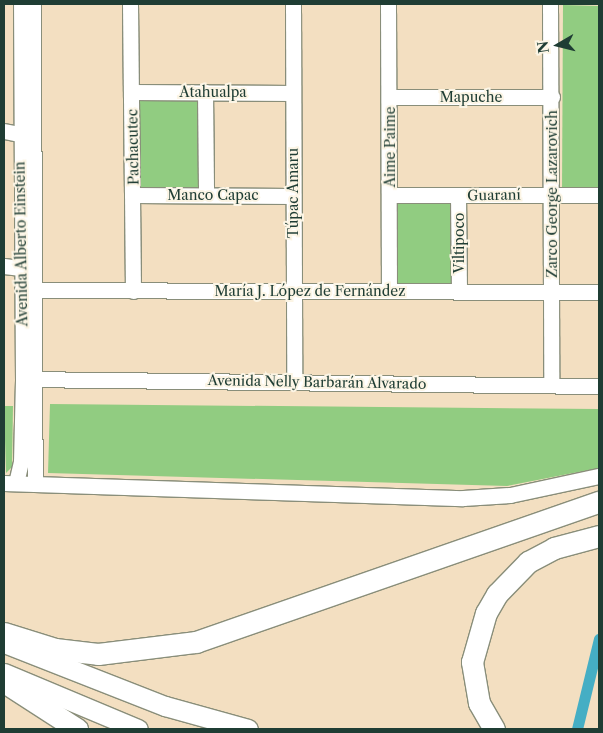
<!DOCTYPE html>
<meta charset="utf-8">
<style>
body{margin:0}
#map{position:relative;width:603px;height:733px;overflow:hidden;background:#f3dfc1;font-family:"Libre Caslon Text",serif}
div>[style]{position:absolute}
.green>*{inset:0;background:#91cc81}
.canal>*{height:11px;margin:-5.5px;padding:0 5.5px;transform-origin:5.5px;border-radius:5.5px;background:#45aec4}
.roads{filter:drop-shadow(1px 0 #898e7a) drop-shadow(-1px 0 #898e7a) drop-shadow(0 1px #898e7a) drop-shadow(0 -1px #898e7a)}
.minor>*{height:15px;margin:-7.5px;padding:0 7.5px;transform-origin:7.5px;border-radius:7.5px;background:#fff}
.major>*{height:19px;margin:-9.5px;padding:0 9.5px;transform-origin:9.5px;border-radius:9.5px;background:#fff}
.highway>*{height:21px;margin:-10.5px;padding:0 10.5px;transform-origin:10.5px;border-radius:10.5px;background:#fff}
span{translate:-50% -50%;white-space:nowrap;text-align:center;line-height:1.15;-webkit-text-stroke:4px #fcf5e5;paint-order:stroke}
.street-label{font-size:14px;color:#1f3d34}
.frame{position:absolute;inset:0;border:5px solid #1f3d34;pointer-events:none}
.north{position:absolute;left:533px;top:20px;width:50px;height:50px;-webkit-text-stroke:4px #fcf5e5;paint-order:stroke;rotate:262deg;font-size:14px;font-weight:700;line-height:20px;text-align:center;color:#1f3d34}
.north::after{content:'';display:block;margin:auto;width:18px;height:22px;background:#1f3d34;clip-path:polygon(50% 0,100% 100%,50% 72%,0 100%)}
</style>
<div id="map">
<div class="green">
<i style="clip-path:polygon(563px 5px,599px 6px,599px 190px,562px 191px)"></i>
<i style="clip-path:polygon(201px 98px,200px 192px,139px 194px,139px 99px)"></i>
<i style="clip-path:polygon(457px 203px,457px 285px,398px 285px,398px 204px)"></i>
<i style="clip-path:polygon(50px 404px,599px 409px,599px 468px,507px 486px,48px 473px)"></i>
<i style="clip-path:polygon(4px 406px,13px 406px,12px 467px,6px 473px)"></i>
</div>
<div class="canal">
<i style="left:577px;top:729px;width:93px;rotate:-76.3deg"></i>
</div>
<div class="roads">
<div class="minor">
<i style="left:33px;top:4px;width:480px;rotate:89.8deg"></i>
<i style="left:130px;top:4px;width:287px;rotate:89.4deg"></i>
<i style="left:293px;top:4px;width:377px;rotate:89.8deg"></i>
<i style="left:388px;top:4px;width:287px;rotate:89.8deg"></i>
<i style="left:550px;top:4px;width:381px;rotate:89.8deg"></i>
<i style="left:132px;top:92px;width:161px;rotate:0.4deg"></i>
<i style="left:205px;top:92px;width:103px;rotate:89.4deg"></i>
<i style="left:390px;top:97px;width:162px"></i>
<i style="left:4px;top:131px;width:16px;rotate:11deg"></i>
<i style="left:134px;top:195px;width:159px;rotate:0.4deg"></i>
<i style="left:390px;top:195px;width:209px"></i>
<i style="left:458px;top:195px;width:96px;rotate:89.4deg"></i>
<i style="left:4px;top:266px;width:17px;rotate:7deg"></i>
<i style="left:22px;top:290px;width:577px;rotate:0.2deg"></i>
<i style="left:23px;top:379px;width:576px;rotate:0.7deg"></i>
<i style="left:4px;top:483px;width:459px;rotate:1.9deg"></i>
<i style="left:463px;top:498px;width:47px;rotate:-3.7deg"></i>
<i style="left:510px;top:495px;width:91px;rotate:-12.1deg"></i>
<i style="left:16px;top:483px;width:22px;rotate:-77deg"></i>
<i style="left:21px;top:462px;width:83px;rotate:-88.6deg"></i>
<i style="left:23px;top:379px;width:375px;rotate:-90.3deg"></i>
</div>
<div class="major">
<i style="left:4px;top:643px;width:173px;rotate:21.4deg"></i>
<i style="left:165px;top:706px;width:86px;rotate:15.5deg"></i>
<i style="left:4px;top:673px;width:145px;rotate:22.7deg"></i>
</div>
<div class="highway">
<i style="left:4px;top:633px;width:53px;rotate:17.4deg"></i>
<i style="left:55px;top:649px;width:43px;rotate:6.6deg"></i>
<i style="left:98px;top:654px;width:99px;rotate:-7deg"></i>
<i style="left:196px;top:642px;width:427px;rotate:-19.2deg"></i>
<i style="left:4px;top:682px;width:87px;rotate:32.8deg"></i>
<i style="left:494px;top:729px;width:30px;rotate:-120deg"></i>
<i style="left:479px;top:703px;width:42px;rotate:-99.7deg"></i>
<i style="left:472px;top:662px;width:51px;rotate:-74.1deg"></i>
<i style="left:486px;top:613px;width:22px;rotate:-60deg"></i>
<i style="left:497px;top:594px;width:45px;rotate:-45.9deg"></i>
<i style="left:528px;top:562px;width:30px;rotate:-28deg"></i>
<i style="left:554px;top:548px;width:47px;rotate:-14.9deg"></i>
</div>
</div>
<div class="street-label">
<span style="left:213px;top:92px">Atahualpa</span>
<span style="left:471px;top:97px">Mapuche</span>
<span style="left:133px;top:147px;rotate:-91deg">Pachacutec</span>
<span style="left:390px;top:147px;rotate:-90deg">Aime Paime</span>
<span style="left:293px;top:193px;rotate:-90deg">Túpac Amaru</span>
<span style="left:552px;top:194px;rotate:-90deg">Zarco George Lazarovich</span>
<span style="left:213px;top:195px">Manco Capac</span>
<span style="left:494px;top:195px;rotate:-1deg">Guaraní</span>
<span style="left:459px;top:243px;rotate:-90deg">Viltipoco</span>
<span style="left:21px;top:244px;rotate:-91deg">Avenida Alberto Einstein</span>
<span style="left:310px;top:291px">María J. López de Fernández</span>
<span style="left:317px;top:382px;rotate:1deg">Avenida Nelly Barbarán Alvarado</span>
</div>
<div class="frame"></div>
<div class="north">N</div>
</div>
